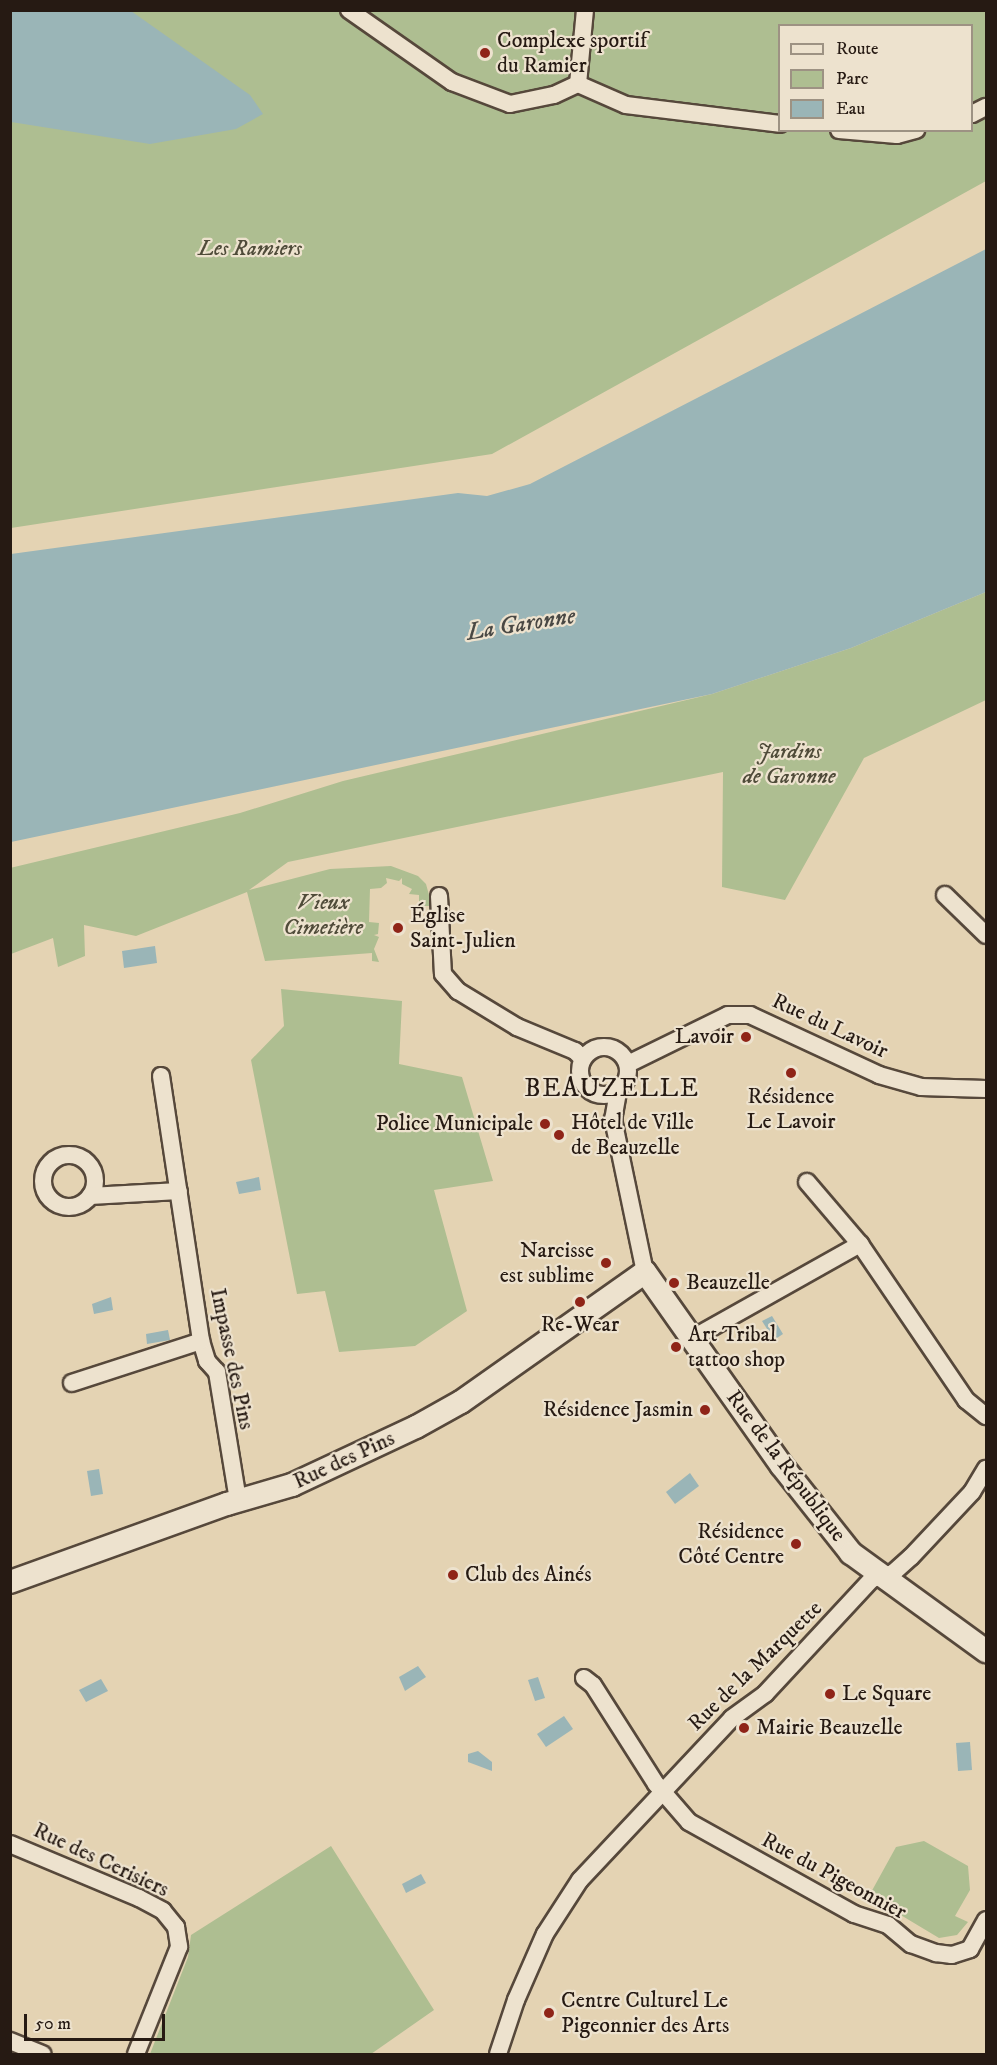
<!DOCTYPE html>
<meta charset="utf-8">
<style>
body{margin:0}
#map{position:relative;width:997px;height:2065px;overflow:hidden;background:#e4d3b3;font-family:"IM FELL DW Pica",serif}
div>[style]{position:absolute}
.green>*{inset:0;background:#aebe91}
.water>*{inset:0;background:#9ab5b7}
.roads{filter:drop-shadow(2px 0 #56483b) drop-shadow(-2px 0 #56483b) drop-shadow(0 2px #56483b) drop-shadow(0 -2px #56483b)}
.street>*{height:16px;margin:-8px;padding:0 8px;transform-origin:8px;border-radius:8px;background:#ede2ce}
.street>.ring{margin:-8px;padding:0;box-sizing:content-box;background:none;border:16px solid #ede2ce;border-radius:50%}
.secondary>*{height:22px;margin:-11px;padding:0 11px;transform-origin:11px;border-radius:11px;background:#ede2ce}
.dots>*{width:16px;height:16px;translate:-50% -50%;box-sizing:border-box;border:3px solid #ede2ce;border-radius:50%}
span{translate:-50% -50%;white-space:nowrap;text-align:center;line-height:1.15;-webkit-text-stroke:4.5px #ede2ce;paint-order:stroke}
.poi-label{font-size:22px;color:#261a13}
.left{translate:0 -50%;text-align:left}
.right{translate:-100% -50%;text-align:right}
.park-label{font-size:22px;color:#4f4b39;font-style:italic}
.street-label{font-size:22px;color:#261a13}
.water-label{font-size:24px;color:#494844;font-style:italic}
.quarter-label{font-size:26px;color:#261a13;letter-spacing:1.5px}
.frame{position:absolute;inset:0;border:12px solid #261a13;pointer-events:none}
.legend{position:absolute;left:778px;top:24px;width:195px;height:108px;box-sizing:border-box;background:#ede2ce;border:2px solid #9d9283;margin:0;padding:8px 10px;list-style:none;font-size:18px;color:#261a13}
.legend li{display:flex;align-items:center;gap:12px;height:30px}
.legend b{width:30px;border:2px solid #9d9283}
.scale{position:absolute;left:24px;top:2014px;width:141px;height:27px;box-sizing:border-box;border:3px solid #261a13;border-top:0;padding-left:8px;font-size:18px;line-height:21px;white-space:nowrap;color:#261a13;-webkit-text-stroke:4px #ede2ce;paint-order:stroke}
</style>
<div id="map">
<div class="green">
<i style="clip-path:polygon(evenodd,11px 11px,986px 11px,986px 181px,492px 454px,11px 528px,11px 11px,780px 26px,972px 26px,972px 130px,780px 130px,780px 26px)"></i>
<i style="clip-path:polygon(986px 592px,986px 700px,864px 758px,785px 900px,722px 887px,723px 772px,288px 862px,249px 890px,330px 869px,391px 866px,418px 876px,426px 884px,432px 906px,419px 906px,419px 895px,409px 894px,412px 889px,402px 884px,402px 878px,399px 881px,386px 878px,387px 883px,381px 888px,370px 889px,369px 922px,379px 923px,378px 934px,374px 935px,379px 937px,374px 949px,379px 962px,372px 961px,372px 953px,265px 961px,247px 892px,136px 936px,84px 925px,85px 956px,58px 967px,53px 938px,11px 954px,10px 868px,240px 813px,343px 781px,712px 694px,851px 648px)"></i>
<i style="clip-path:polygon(281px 989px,402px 1001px,399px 1064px,462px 1077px,493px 1181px,434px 1190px,467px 1311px,415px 1346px,339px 1352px,325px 1291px,297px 1294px,251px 1060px,284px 1026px)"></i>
<i style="clip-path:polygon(924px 1841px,968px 1866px,970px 1890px,955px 1916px,968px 1922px,957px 1935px,939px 1938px,869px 1896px,896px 1847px)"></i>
<i style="clip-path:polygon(331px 1846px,434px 2010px,371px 2054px,150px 2054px,188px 1957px,191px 1935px)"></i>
</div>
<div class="water">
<i style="clip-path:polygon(10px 11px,131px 11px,250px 95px,263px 114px,236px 129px,150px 144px,11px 122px)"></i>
<i style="clip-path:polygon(986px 249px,986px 592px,851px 648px,712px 694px,11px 842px,11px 554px,458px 493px,487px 496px,530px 484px)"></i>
<i style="clip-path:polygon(155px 946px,157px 963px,124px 968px,122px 951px)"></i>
<i style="clip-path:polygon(259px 1177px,261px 1190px,239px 1194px,236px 1182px)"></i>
<i style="clip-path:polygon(111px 1297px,113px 1310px,94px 1314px,92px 1304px)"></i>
<i style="clip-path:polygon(772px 1316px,783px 1334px,774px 1340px,762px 1321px)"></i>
<i style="clip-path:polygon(168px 1330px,170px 1340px,147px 1344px,146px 1334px)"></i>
<i style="clip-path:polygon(99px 1469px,103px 1494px,91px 1496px,87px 1471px)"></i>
<i style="clip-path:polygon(690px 1473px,699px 1486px,675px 1504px,666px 1492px)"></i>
<i style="clip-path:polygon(418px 1666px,426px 1677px,405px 1691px,399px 1677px)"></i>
<i style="clip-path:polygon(538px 1677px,545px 1698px,535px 1701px,528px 1680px)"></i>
<i style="clip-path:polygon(101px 1679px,108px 1691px,86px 1702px,79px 1690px)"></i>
<i style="clip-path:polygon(564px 1716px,573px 1729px,546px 1747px,537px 1734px)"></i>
<i style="clip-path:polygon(970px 1742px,972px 1770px,958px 1771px,956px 1743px)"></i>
<i style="clip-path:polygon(478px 1751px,492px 1762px,492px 1771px,468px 1762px,468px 1754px)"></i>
<i style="clip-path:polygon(421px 1874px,426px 1883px,406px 1893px,402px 1884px)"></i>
</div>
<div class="roads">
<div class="street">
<i style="left:349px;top:10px;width:126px;rotate:35deg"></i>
<i style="left:452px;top:82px;width:62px;rotate:20.8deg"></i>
<i style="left:510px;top:104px;width:45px;rotate:-11.6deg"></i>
<i style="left:554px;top:95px;width:26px;rotate:-25deg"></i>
<i style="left:578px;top:84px;width:52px;rotate:23.6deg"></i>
<i style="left:626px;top:105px;width:155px;rotate:7deg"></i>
<i style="left:578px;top:84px;width:74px;rotate:-84.6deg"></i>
<i style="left:972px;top:114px;width:16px;rotate:-27deg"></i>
<i style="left:839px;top:130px;width:58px;rotate:4.9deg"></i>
<i style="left:897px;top:135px;width:20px;rotate:-15deg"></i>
<i style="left:945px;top:895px;width:57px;rotate:44.3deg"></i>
<i style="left:439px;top:896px;width:78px;rotate:87.1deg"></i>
<i style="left:443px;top:974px;width:23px;rotate:49deg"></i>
<i style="left:458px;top:991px;width:69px;rotate:31.4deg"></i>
<i style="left:517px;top:1027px;width:63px;rotate:22.5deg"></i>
<i style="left:575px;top:1051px;width:11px;rotate:45deg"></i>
<i class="ring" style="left:580px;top:1047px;width:32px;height:32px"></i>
<i style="left:628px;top:1064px;width:111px;rotate:-26.1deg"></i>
<i style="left:728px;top:1015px;width:22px"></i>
<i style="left:750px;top:1015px;width:142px;rotate:24.9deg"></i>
<i style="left:879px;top:1075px;width:44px;rotate:15.9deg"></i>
<i style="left:921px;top:1087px;width:65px;rotate:1.8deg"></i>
<i style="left:161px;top:1076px;width:268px;rotate:81.4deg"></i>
<i style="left:201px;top:1341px;width:21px;rotate:73deg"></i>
<i style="left:207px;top:1361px;width:15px;rotate:48deg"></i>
<i style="left:217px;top:1372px;width:130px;rotate:80.7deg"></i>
<i style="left:618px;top:1092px;width:27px;rotate:100deg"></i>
<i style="left:613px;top:1119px;width:156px;rotate:78.2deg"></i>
<i class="ring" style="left:43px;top:1155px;width:36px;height:36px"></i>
<i style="left:807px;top:1182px;width:82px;rotate:49.5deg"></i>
<i style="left:860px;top:1244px;width:189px;rotate:55.8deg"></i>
<i style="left:966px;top:1400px;width:26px;rotate:39deg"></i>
<i style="left:90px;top:1196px;width:89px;rotate:-3.2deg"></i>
<i style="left:691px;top:1339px;width:194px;rotate:-29.3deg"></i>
<i style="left:72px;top:1383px;width:136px;rotate:-18deg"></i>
<i style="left:584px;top:1678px;width:11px;rotate:38deg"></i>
<i style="left:593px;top:1685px;width:117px;rotate:57.5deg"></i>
<i style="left:656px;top:1784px;width:50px;rotate:49deg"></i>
<i style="left:689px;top:1822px;width:189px;rotate:29.1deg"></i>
<i style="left:854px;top:1914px;width:36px;rotate:18deg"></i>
<i style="left:888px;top:1925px;width:30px;rotate:40deg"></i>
<i style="left:911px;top:1944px;width:27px;rotate:20deg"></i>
<i style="left:936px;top:1953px;width:16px;rotate:7deg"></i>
<i style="left:952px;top:1955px;width:19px;rotate:-18deg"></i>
<i style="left:970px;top:1949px;width:33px;rotate:-61deg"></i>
<i style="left:10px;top:1844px;width:140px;rotate:22.7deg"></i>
<i style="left:139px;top:1898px;width:27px;rotate:28deg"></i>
<i style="left:163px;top:1911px;width:21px;rotate:51deg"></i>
<i style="left:176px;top:1927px;width:20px;rotate:81deg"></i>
<i style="left:179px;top:1947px;width:115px;rotate:111.9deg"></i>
<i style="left:10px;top:2041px;width:35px;rotate:22deg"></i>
<i style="left:498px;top:2054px;width:57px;rotate:-71.6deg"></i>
<i style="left:516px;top:2000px;width:72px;rotate:-66.3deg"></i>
<i style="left:545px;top:1934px;width:64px;rotate:-57.1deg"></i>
<i style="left:580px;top:1880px;width:222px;rotate:-46.8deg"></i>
<i style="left:732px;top:1718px;width:41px;rotate:-36deg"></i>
<i style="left:765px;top:1694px;width:157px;rotate:-47.1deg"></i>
<i style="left:872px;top:1579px;width:22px;rotate:-16deg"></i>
<i style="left:893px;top:1573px;width:24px;rotate:-42deg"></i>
<i style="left:911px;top:1557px;width:89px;rotate:-46.8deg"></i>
<i style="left:972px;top:1492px;width:27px;rotate:-59deg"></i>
</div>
<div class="secondary">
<i style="left:10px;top:1582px;width:231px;rotate:-19.8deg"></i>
<i style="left:227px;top:1504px;width:68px;rotate:-16.3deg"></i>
<i style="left:292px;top:1485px;width:137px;rotate:-25.1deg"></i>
<i style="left:416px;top:1427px;width:51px;rotate:-29.1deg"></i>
<i style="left:461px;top:1402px;width:225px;rotate:-35.2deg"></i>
<i style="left:645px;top:1272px;width:237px;rotate:54.8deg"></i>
<i style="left:782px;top:1466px;width:111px;rotate:51.6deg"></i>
<i style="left:851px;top:1553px;width:167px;rotate:36deg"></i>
</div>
</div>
<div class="dots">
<i style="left:485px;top:53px;background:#8f2418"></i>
<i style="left:398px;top:928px;background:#8f2418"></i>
<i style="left:746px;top:1037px;background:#8f2418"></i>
<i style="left:791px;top:1073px;background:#8f2418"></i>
<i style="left:545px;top:1124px;background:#8f2418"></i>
<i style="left:559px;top:1135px;background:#8f2418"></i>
<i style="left:606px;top:1263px;background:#8f2418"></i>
<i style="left:674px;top:1283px;background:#8f2418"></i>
<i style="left:580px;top:1302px;background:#8f2418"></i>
<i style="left:676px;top:1347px;background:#8f2418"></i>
<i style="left:705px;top:1410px;background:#8f2418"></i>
<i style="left:796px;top:1544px;background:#8f2418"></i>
<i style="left:453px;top:1575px;background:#8f2418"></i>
<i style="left:830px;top:1694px;background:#8f2418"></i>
<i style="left:744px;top:1728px;background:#8f2418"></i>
<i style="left:549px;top:2013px;background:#8f2418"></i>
</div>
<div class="poi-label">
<span class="left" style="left:497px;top:53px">Complexe sportif<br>du Ramier</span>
<span class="left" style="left:410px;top:928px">Église<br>Saint-Julien</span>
<span class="right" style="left:734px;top:1037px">Lavoir</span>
<span style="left:791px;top:1109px">Résidence<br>Le Lavoir</span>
<span class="left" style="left:571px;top:1135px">Hôtel de Ville<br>de Beauzelle</span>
<span class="right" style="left:533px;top:1124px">Police Municipale</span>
<span class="right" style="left:594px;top:1263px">Narcisse<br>est sublime</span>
<span class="left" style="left:686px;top:1283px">Beauzelle</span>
<span style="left:580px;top:1325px">Re-Wear</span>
<span class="left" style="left:688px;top:1347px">Art Tribal<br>tattoo shop</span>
<span class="right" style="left:693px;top:1410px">Résidence Jasmin</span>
<span class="right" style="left:784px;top:1544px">Résidence<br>Côté Centre</span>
<span class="left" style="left:465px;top:1575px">Club des Ainés</span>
<span class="left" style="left:842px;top:1694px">Le Square</span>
<span class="left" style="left:756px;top:1728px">Mairie Beauzelle</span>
<span class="left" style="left:561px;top:2013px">Centre Culturel Le<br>Pigeonnier des Arts</span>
</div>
<div class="park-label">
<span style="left:250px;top:249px">Les Ramiers</span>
<span style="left:789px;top:764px">Jardins<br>de Garonne</span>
<span style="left:323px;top:915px">Vieux<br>Cimetière</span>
</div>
<div class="street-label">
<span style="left:830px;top:1026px;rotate:25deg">Rue du Lavoir</span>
<span style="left:232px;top:1359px;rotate:78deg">Impasse des Pins</span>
<span style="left:344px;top:1460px;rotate:-25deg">Rue des Pins</span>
<span style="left:786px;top:1466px;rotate:53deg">Rue de la République</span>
<span style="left:755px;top:1666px;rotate:-44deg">Rue de la Marquette</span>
<span style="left:101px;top:1860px;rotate:25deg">Rue des Cerisiers</span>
<span style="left:834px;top:1876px;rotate:28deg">Rue du Pigeonnier</span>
</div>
<div class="water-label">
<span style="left:521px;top:625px;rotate:-9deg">La Garonne</span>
</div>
<div class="quarter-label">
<span style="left:612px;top:1089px">BEAUZELLE</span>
</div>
<div class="frame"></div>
<ul class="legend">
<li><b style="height:8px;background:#ede2ce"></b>Route</li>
<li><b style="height:16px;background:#aebe91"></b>Parc</li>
<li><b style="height:16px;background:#9ab5b7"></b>Eau</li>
</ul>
<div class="scale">50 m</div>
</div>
